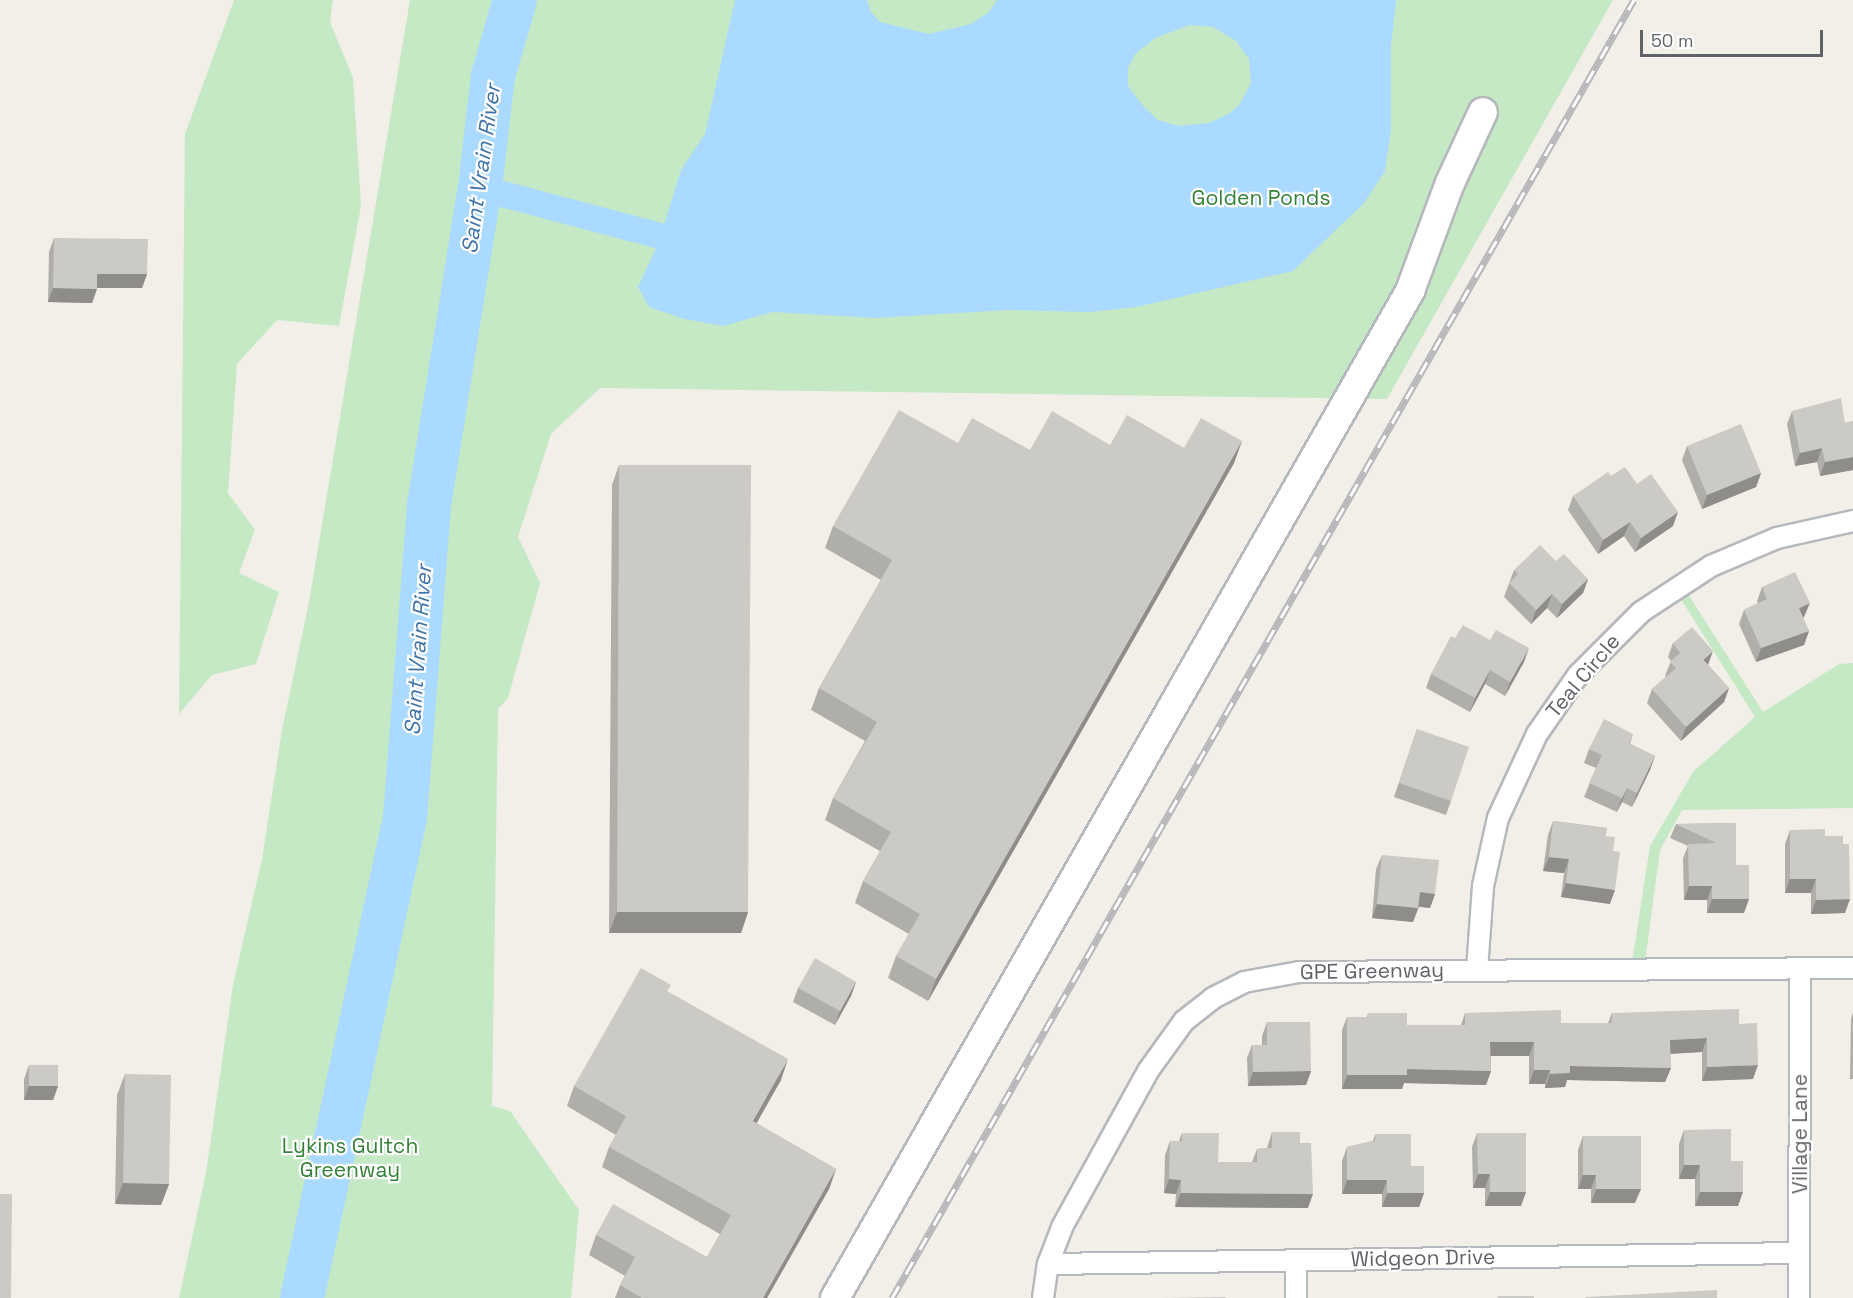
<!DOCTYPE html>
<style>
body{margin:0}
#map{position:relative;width:1853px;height:1298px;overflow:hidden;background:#f1efe8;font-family:"Space Grotesk",sans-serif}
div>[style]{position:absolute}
.green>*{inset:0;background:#c5e8c5}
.water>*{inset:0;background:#aadaff}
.canal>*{height:26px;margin:-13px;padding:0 13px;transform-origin:13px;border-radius:13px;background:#aadaff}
.river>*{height:44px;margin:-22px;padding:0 22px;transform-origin:22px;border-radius:22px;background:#aadaff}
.roads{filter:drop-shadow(2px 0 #b5b8bc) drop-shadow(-2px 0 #b5b8bc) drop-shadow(0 2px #b5b8bc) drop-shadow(0 -2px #b5b8bc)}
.street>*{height:20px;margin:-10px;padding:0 10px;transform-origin:10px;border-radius:10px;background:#fff}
.secondary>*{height:28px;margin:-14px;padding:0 14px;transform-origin:14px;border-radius:14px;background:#fff}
.rail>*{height:7px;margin-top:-3.5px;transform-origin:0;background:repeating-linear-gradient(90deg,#fff 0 14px,#b6b7b8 0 28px);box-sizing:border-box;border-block:2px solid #b6b7b8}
.wall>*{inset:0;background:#afaea9}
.shaded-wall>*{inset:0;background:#8f8d8a}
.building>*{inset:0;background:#cccac5}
span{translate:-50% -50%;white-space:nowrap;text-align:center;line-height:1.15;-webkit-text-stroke:4.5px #fff;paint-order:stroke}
.park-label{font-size:21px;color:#348238}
.street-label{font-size:21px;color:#5f6368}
.water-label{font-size:22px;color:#4174aa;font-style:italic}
.scale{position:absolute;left:1640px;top:30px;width:183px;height:27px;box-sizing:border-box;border:3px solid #5f6368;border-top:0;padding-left:8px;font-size:18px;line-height:21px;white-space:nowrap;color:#5f6368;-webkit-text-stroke:4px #fff;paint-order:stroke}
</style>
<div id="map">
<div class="green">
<i style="clip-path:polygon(234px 0,333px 0,330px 22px,353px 78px,361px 206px,339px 326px,277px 320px,237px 364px,228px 493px,255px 530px,239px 573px,279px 592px,256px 664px,212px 675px,179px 714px,185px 134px)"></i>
<i style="clip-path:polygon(410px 0,1613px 0,1387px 399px,600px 388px,551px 434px,518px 537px,540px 583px,508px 698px,498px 709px,492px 1106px,510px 1111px,579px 1210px,571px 1298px,179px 1298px,206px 1173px,233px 985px,262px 859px,282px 730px,309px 602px)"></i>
<i style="clip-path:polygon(1681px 583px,1763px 712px,1839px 664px,1853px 663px,1853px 808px,1682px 810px,1660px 850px,1644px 969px,1631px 969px,1650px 846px,1693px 772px,1755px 717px,1674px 588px)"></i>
</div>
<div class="water">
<i style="clip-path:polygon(evenodd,735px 0,867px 0,871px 12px,880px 22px,929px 34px,971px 24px,989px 12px,997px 0,1396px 0,1391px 46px,1391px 130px,1385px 171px,1364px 203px,1293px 271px,1136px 307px,1089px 312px,1008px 310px,875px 318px,773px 312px,723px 326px,684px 319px,649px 307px,638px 287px,658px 244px,681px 170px,705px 134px,735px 0,1190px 25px,1213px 27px,1236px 41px,1249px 59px,1251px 83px,1240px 104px,1230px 113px,1209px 123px,1178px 126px,1158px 120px,1144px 107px,1128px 86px,1128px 68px,1135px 54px,1155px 38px,1190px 25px)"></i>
</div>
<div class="canal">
<i style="left:480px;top:188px;width:186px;rotate:14.9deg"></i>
</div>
<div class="river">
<i style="left:302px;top:1298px;width:491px;rotate:-77.9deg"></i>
<i style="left:405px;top:818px;width:314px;rotate:-85.6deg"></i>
<i style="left:429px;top:505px;width:321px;rotate:-80.9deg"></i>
<i style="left:480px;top:188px;width:113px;rotate:-83.4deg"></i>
<i style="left:493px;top:76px;width:79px;rotate:-73.9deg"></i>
</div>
<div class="roads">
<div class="street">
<i style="left:1477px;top:970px;width:84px;rotate:-85.9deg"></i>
<i style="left:1483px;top:886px;width:70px;rotate:-77.6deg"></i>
<i style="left:1498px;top:818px;width:93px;rotate:-65.1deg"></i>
<i style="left:1537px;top:734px;width:72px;rotate:-55.2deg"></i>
<i style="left:1578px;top:675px;width:89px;rotate:-45deg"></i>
<i style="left:1641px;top:612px;width:84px;rotate:-33.3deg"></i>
<i style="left:1711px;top:566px;width:72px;rotate:-23deg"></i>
<i style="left:1777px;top:538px;width:78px;rotate:-12.6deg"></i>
<i style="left:1296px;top:1260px;width:38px;rotate:90deg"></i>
<i style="left:1048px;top:1264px;width:751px;rotate:-0.84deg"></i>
<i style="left:1043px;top:1298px;width:34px;rotate:-82deg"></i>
<i style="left:1048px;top:1264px;width:40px;rotate:-69deg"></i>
<i style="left:1062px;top:1227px;width:178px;rotate:-61.1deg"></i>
<i style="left:1148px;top:1071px;width:62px;rotate:-54.2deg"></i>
<i style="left:1184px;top:1021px;width:37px;rotate:-38deg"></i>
<i style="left:1213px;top:998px;width:35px;rotate:-27deg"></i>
<i style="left:1244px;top:982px;width:56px;rotate:-10.3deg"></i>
<i style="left:1299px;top:972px;width:554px;rotate:-0.41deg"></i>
<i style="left:1799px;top:1298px;width:329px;rotate:-89.8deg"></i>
</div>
<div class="secondary">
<i style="left:835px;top:1298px;width:1160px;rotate:-60.27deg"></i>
<i style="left:1410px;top:291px;width:115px;rotate:-69.7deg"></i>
<i style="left:1450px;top:183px;width:78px;rotate:-65.1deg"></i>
</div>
</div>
<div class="rail">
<i style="left:892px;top:1298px;width:1495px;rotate:-60.25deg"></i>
</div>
<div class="wall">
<i style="clip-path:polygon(54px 238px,147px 274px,142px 288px,97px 288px,92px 303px,48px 302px,49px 252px)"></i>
<i style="clip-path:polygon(1792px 411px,1845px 423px,1853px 421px,1853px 470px,1820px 476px,1817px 462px,1795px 466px,1787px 424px)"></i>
<i style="clip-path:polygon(1242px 441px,1234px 463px,928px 1001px,888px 978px,896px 956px,909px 934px,855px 903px,863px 881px,880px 851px,825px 820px,833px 798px,865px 741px,811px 710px,819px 688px,881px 580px,825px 548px,833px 526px,958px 443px,1030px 450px,1110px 445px,1184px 448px)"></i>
<i style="clip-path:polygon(1687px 446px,1761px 473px,1756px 487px,1702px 509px,1682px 460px)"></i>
<i style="clip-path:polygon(619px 465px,748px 912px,741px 933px,609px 933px,612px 485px)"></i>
<i style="clip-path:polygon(1611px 476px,1637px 484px,1673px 526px,1635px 552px,1624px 536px,1598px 554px,1568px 510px,1573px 496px)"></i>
<i style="clip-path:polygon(1556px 561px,1588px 579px,1583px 593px,1557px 618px,1547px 608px,1531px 624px,1504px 597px,1514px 570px)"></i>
<i style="clip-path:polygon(1762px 587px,1804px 617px,1803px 618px,1809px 631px,1804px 645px,1756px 662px,1739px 624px,1744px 610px,1758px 603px,1757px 601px)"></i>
<i style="clip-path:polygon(1455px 638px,1524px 662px,1505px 696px,1485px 684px,1470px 712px,1426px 688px,1431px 674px)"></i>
<i style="clip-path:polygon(1673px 643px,1708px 665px,1729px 688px,1724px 702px,1681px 741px,1647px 703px,1652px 689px,1666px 677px,1665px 676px,1671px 661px,1668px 657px)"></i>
<i style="clip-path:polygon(1417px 729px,1451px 801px,1446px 815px,1394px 797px)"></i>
<i style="clip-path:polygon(1633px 734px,1630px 744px,1655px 756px,1650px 770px,1632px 807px,1622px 802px,1617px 812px,1584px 797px,1596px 768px,1584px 763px,1589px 749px)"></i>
<i style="clip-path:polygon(1553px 821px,1607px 828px,1605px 836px,1613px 851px,1610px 904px,1561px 897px,1564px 873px,1543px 871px,1548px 835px)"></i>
<i style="clip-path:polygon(1736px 823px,1736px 865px,1744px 913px,1707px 913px,1707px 900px,1684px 900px,1683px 858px,1688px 846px,1670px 838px,1676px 824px)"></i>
<i style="clip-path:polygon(1790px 830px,1825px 836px,1845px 913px,1811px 914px,1811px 893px,1785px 893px,1785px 844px)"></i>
<i style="clip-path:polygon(1382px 855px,1435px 894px,1430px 908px,1419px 907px,1413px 922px,1372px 918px,1376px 869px)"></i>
<i style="clip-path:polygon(856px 982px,851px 996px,835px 1025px,793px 1002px,798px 988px)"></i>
<i style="clip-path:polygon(668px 992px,781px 1080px,756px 1123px,836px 1169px,829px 1189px,767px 1298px,615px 1298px,620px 1285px,625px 1276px,589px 1255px,596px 1235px,707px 1257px,720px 1234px,602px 1167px,609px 1147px,616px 1135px,567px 1106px,574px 1086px)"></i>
<i style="clip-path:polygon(1853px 1012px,1853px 1079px,1850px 1079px,1851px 1019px)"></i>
<i style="clip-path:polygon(1368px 1013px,1407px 1025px,1461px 1025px,1465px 1013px,1561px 1023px,1608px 1023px,1612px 1013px,1739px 1024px,1753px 1079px,1702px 1081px,1702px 1052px,1670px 1054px,1671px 1068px,1665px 1082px,1567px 1080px,1565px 1087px,1545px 1088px,1545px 1084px,1529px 1084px,1529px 1056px,1491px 1056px,1491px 1071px,1486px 1085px,1404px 1083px,1402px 1089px,1342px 1089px,1342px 1030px,1347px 1017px,1367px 1017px)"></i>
<i style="clip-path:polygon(1267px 1022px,1311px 1071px,1306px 1085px,1248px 1086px,1247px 1058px,1252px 1045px,1262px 1045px,1262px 1036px)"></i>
<i style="clip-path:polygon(29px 1065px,58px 1086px,53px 1100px,24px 1100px,24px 1079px)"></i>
<i style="clip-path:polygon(125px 1074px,169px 1184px,161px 1205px,115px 1204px,117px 1095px)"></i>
<i style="clip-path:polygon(1684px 1130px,1731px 1161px,1738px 1206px,1695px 1206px,1695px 1179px,1679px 1179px,1679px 1144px)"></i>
<i style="clip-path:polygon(1272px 1132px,1300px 1143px,1308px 1208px,1175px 1207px,1176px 1194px,1164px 1193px,1165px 1155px,1170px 1141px,1179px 1141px,1182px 1133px,1218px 1162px,1252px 1162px,1257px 1149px,1267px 1148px)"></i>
<i style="clip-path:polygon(1477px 1133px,1521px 1206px,1485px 1206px,1485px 1188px,1473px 1188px,1472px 1147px)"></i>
<i style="clip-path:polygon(1375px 1134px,1411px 1166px,1424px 1193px,1419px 1207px,1382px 1207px,1382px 1194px,1342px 1194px,1342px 1161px,1347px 1147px,1373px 1141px)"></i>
<i style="clip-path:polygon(1583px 1136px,1635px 1203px,1591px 1203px,1591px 1189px,1578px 1189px,1578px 1150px)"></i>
</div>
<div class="shaded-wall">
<i style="clip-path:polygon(97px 274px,147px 274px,142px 288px,92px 288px)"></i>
<i style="clip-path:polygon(53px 288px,97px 289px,92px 303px,48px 302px)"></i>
<i style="clip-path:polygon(1242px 441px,1234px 463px,928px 1001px,936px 979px)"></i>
<i style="clip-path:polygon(1822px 448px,1817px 462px,1795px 466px,1800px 453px)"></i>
<i style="clip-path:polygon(1853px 457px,1853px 470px,1820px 476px,1825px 462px)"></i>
<i style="clip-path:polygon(1761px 473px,1756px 487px,1702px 509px,1707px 495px)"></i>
<i style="clip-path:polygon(1678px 512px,1673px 526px,1635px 552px,1641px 538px)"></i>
<i style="clip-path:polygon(1630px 522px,1624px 536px,1598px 554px,1603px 540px)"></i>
<i style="clip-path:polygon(1588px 579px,1583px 593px,1557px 618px,1562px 604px)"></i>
<i style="clip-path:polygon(1552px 594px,1547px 608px,1531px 624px,1536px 610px)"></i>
<i style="clip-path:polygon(1810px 603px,1804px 617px,1794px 622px,1799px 608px)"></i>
<i style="clip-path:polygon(1809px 631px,1804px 645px,1756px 662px,1761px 648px)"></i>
<i style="clip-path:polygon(1529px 648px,1524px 662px,1505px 696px,1510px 682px)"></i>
<i style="clip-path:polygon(1713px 651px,1708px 665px,1703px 660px)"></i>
<i style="clip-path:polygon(1490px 670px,1485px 684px,1470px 712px,1475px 698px)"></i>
<i style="clip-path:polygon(1729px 688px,1724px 702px,1681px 741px,1686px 727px)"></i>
<i style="clip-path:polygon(1655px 756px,1650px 770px,1632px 807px,1637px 793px)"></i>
<i style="clip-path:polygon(1627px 788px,1622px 802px,1617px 812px,1622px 798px)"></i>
<i style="clip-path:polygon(1549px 857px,1569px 859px,1564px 873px,1543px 871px)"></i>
<i style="clip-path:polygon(1790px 879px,1816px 879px,1811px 893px,1785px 893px)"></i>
<i style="clip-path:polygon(1566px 883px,1615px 890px,1610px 904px,1561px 897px)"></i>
<i style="clip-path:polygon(1689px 886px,1712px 886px,1707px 900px,1684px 900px)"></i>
<i style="clip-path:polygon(1420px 892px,1435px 894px,1430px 908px,1415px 906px)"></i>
<i style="clip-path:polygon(1712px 899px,1749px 899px,1744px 913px,1707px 913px)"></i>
<i style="clip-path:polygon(1850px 899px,1845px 913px,1811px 914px,1816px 900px)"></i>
<i style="clip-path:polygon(1377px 904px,1418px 908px,1413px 922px,1372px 918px)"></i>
<i style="clip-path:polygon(617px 912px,748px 912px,741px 933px,609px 933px)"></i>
<i style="clip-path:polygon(856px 982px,851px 996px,835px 1025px,840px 1011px)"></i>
<i style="clip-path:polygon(1707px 1038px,1702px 1052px,1665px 1054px,1670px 1040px)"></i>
<i style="clip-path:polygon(1490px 1042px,1534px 1042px,1529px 1056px,1485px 1056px)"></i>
<i style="clip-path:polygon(788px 1059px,781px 1080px,746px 1142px,753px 1121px)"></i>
<i style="clip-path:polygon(1758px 1065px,1753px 1079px,1702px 1081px,1707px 1067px)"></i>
<i style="clip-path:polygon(1570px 1066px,1671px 1068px,1665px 1082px,1567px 1080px,1565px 1087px,1545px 1088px,1550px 1074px)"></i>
<i style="clip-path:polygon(1407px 1069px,1491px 1071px,1486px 1085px,1404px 1083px,1402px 1089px,1342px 1089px,1347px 1075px)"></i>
<i style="clip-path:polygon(1534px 1070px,1550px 1070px,1545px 1084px,1529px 1084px)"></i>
<i style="clip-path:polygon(1311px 1071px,1306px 1085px,1248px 1086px,1253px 1072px)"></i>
<i style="clip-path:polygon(29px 1086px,58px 1086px,53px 1100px,24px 1100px)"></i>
<i style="clip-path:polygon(1684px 1165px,1700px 1165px,1695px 1179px,1679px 1179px)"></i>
<i style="clip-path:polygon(836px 1169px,829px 1189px,767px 1298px,763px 1298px)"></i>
<i style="clip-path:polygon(1478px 1174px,1490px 1174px,1485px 1188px,1473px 1188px)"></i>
<i style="clip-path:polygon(1583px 1175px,1596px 1175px,1591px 1189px,1578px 1189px)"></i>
<i style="clip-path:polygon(1169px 1179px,1181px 1180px,1176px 1194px,1164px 1193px)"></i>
<i style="clip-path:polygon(1347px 1180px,1387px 1180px,1382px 1194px,1342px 1194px)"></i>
<i style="clip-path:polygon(123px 1183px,169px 1184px,161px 1205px,115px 1204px)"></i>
<i style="clip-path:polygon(1596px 1189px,1641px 1189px,1635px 1203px,1591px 1203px)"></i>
<i style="clip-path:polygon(1490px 1192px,1526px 1192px,1521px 1206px,1485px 1206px)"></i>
<i style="clip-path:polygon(1700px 1192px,1743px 1192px,1738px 1206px,1695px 1206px)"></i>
<i style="clip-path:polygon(1181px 1193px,1313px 1194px,1308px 1208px,1175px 1207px)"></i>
<i style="clip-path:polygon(1387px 1193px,1424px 1193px,1419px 1207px,1382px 1207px)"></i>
</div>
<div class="building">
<i style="clip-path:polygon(54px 238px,148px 239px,147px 274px,97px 274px,97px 289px,53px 288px)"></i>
<i style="clip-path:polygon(1841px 398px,1845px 423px,1853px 421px,1853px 457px,1825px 462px,1822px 448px,1800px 453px,1792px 411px)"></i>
<i style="clip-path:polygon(899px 410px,958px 443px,972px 418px,1030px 450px,1052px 411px,1110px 445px,1127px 415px,1184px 448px,1201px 418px,1242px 441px,936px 979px,896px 956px,920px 914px,863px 881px,891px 832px,833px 798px,877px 722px,819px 688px,892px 560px,833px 526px)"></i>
<i style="clip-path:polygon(1741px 424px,1761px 473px,1707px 495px,1687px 446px)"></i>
<i style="clip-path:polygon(619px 465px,751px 465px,748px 912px,617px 912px)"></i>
<i style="clip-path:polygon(1625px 467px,1637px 484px,1651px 474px,1678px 512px,1641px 538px,1630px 522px,1603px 540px,1573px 496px,1608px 472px,1611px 476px)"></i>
<i style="clip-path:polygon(1540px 545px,1556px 561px,1564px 554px,1588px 579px,1562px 604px,1552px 594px,1536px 610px,1509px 583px,1518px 574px,1514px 570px)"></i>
<i style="clip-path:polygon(1795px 572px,1810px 603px,1799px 608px,1809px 631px,1761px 648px,1744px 610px,1767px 599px,1762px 587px)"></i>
<i style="clip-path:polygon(1463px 625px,1490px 640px,1496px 630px,1529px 648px,1510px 682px,1490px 670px,1475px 698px,1431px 674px,1451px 636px,1455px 638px)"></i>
<i style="clip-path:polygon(1692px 627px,1713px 651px,1703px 660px,1729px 688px,1686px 727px,1652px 689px,1676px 668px,1670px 662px,1680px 653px,1673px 643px)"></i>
<i style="clip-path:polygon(1604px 719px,1633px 734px,1629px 743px,1655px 756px,1637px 793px,1627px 788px,1622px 798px,1589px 783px,1602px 755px,1589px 749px)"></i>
<i style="clip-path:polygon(1417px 729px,1469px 747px,1451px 801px,1399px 783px)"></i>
<i style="clip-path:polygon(1553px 821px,1607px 828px,1604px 836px,1615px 837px,1613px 851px,1620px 852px,1615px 890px,1566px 883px,1569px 859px,1549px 857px)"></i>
<i style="clip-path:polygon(1736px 823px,1736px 865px,1749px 865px,1749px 899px,1712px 899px,1712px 886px,1689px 886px,1688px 844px,1716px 843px,1676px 824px)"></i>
<i style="clip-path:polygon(1825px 829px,1825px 836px,1843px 836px,1843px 844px,1849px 844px,1850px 899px,1816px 900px,1816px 879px,1790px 879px,1790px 830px)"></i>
<i style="clip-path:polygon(1382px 855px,1439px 860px,1435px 894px,1420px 892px,1418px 908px,1377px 904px)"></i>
<i style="clip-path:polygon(815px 958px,856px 982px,840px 1011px,798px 988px)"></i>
<i style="clip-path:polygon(641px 968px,671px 985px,667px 991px,788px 1059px,753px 1121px,836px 1169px,763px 1298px,642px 1298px,620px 1285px,635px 1257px,596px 1235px,613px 1204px,707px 1257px,731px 1215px,609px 1147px,626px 1116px,574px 1086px)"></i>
<i style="clip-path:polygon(1739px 1009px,1739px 1024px,1757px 1023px,1758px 1065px,1707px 1067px,1707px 1038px,1670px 1040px,1671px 1068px,1570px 1066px,1570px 1073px,1550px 1074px,1550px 1070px,1534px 1070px,1534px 1042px,1490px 1042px,1491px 1071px,1407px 1069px,1407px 1075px,1347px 1075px,1347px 1017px,1368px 1017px,1368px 1013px,1407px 1013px,1407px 1025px,1465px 1025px,1465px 1013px,1561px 1010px,1561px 1023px,1612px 1023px,1612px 1013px)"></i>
<i style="clip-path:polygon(1267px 1022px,1310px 1022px,1311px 1071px,1253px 1072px,1252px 1045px,1267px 1045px)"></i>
<i style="clip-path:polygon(29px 1065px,58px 1065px,58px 1086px,29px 1086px)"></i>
<i style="clip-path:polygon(125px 1074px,171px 1075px,169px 1184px,123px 1183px)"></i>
<i style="clip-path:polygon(1731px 1129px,1731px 1161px,1743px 1161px,1743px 1192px,1700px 1192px,1700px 1165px,1684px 1165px,1684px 1130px)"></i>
<i style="clip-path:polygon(1272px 1132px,1300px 1132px,1300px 1143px,1311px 1143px,1313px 1194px,1181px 1193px,1181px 1180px,1169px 1179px,1170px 1141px,1182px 1141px,1182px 1133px,1219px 1133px,1218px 1162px,1257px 1162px,1257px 1149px,1272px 1148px)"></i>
<i style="clip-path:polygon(1477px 1133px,1526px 1133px,1526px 1192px,1490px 1192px,1490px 1174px,1478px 1174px)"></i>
<i style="clip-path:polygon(1375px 1134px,1411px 1134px,1411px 1166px,1424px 1166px,1424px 1193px,1387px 1193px,1387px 1180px,1347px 1180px,1347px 1147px,1375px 1141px)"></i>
<i style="clip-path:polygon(1583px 1136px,1641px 1136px,1641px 1189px,1596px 1189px,1596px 1175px,1583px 1175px)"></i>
<i style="clip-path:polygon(0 1194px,12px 1194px,11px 1298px,0 1298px)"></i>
<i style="clip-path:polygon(1717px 1290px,1717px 1298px,1586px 1298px,1586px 1297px)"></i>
<i style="clip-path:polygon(1497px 1296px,1534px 1296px,1534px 1298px,1498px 1298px)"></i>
<i style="clip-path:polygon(1226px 1297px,1226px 1298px,1163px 1298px)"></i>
</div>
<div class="park-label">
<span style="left:1261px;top:198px">Golden Ponds</span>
<span style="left:350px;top:1158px">Lykins Gultch<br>Greenway</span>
</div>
<div class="street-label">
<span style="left:1583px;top:676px;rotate:-50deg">Teal Circle</span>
<span style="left:1372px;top:971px;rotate:-1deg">GPE Greenway</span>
<span style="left:1800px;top:1134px;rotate:-90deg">Village Lane</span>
<span style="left:1423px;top:1258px;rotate:-1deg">Widgeon Drive</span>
</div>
<div class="water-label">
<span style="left:481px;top:169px;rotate:-82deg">Saint Vrain River</span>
<span style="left:418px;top:650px;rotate:-86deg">Saint Vrain River</span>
</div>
<div class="scale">50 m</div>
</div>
